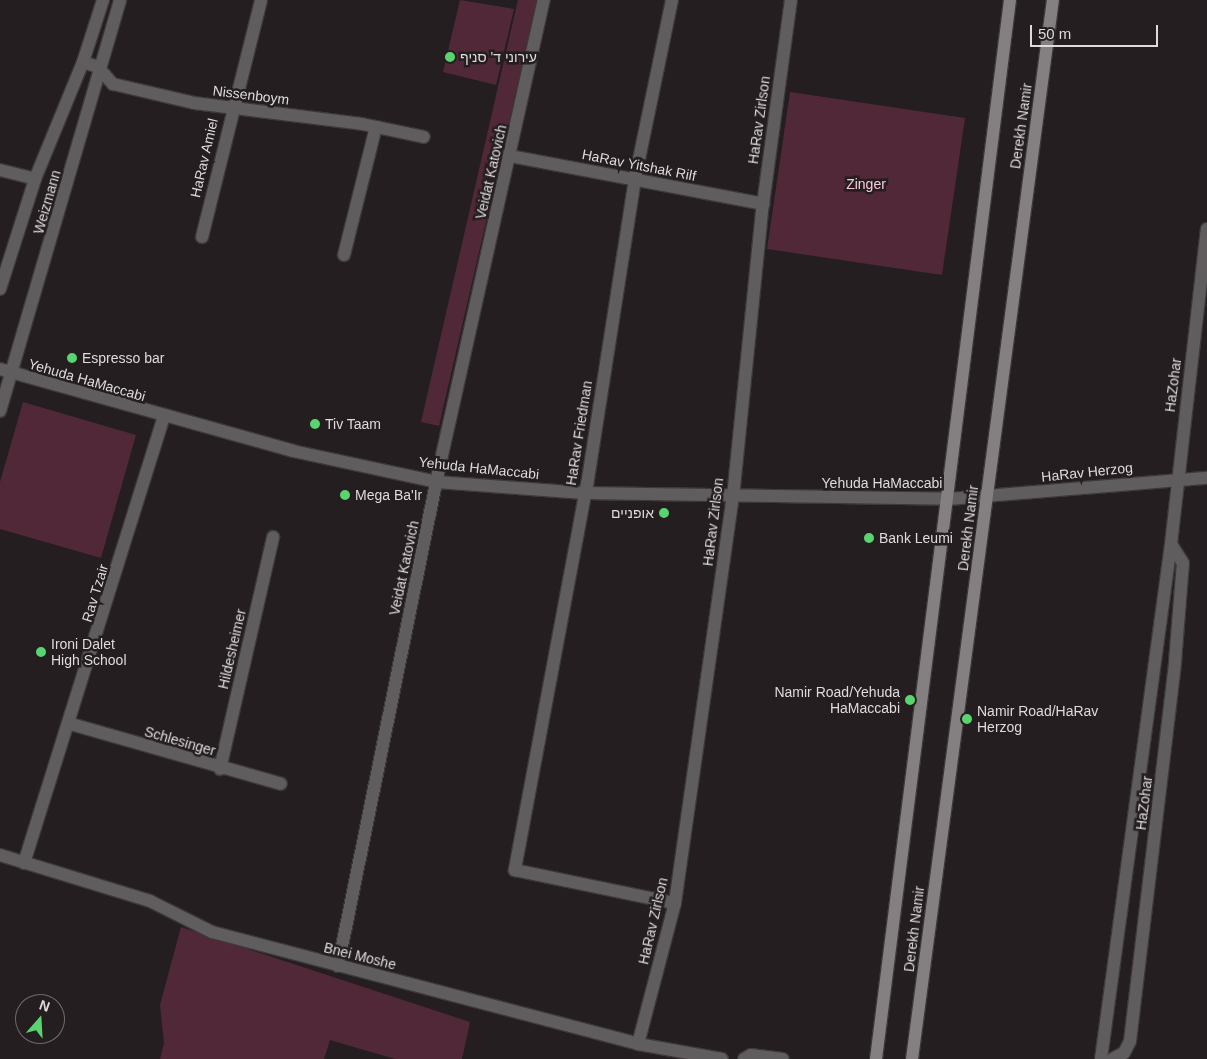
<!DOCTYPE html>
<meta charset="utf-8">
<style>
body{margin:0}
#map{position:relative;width:1207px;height:1059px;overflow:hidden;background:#241e20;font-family:Arial,"Noto Sans Hebrew",sans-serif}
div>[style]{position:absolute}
.green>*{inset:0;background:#512837}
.roads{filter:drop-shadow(1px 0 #3e383a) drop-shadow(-1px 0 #3e383a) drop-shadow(0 1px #3e383a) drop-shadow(0 -1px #3e383a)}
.minor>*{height:12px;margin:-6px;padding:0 6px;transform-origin:6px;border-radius:6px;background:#605d5e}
.tertiary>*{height:12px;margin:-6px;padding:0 6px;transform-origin:6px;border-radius:6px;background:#605d5e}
.secondary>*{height:12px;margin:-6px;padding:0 6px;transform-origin:6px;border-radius:6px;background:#847f81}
.dots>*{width:14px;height:14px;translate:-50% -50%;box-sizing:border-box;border:2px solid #241e20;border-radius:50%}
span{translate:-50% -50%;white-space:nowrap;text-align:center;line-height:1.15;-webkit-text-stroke:5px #241e20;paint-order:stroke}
.poi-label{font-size:14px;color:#dfdbdc}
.left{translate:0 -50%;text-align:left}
.right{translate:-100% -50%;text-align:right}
.street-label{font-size:14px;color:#dfdbdc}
.park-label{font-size:14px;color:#fac9d9}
.north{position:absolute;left:15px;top:994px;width:50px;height:50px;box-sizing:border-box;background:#241e20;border:1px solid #6f6a6b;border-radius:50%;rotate:19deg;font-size:14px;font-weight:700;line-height:20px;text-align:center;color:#dfdbdc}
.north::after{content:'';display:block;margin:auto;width:18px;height:22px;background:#58d570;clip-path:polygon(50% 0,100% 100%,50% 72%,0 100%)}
.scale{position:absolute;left:1030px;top:25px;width:128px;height:22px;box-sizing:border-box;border:2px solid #dfdbdc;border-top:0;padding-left:6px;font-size:15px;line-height:18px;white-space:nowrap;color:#dfdbdc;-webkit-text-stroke:4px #241e20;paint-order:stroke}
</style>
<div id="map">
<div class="green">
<i style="clip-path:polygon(460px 0,514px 9px,496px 85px,443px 72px)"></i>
<i style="clip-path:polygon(518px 0,537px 0,439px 426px,421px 422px)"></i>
<i style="clip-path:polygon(790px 92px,965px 118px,942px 275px,767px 249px)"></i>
<i style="clip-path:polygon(23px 402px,136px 435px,101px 558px,0 529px,0 482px)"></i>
<i style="clip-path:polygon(181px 927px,470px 1022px,462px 1059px,395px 1059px,330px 1040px,324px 1059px,160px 1059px,164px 1043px,160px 1005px)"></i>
</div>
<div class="roads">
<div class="minor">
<i style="left:672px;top:0;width:183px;rotate:101.7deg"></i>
<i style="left:635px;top:179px;width:309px;rotate:98.9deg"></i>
<i style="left:587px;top:484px;width:393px;rotate:100.6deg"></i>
<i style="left:515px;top:870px;width:163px;rotate:11.7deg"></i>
<i style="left:83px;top:62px;width:16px;rotate:18deg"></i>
<i style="left:98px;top:67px;width:23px;rotate:49deg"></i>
<i style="left:113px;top:84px;width:83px;rotate:13.2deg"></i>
<i style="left:194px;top:103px;width:169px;rotate:7.1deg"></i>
<i style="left:362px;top:124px;width:63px;rotate:11.8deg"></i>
<i style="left:510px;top:156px;width:258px;rotate:10.7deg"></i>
<i style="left:0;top:170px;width:36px;rotate:14deg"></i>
<i style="left:202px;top:237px;width:244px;rotate:-76deg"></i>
<i style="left:344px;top:255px;width:132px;rotate:-76deg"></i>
<i style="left:71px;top:724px;width:218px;rotate:15.9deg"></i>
<i style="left:220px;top:769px;width:238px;rotate:-77.1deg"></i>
<i style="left:0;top:855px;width:157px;rotate:17deg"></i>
<i style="left:150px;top:901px;width:69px;rotate:26.6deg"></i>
<i style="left:212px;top:932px;width:440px;rotate:14.7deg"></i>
<i style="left:638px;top:1044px;width:85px;rotate:10.1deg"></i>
<i style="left:24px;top:863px;width:467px;rotate:-72.6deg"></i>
<i style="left:338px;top:966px;width:503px;rotate:-78.53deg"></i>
<i style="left:438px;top:473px;width:485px;rotate:-77.4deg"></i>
<i style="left:638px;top:1044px;width:146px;rotate:-75.3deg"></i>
<i style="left:675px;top:903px;width:410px;rotate:-81.9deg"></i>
<i style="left:733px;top:497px;width:295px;rotate:-84.2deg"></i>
<i style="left:763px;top:204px;width:206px;rotate:-82.2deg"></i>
<i style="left:744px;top:1059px;width:8px;rotate:-30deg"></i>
<i style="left:751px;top:1055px;width:32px;rotate:7deg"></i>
<i style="left:1101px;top:1059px;width:520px;rotate:-82.26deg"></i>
<i style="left:1171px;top:544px;width:317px;rotate:-83.5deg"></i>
<i style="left:1112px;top:1059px;width:13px;rotate:-27deg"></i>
<i style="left:1124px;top:1053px;width:13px;rotate:-63deg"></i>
<i style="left:1130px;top:1041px;width:382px;rotate:-83.2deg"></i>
<i style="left:1175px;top:662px;width:99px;rotate:-85.4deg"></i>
<i style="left:1183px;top:563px;width:22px;rotate:-122deg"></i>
</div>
<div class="tertiary">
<i style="left:0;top:289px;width:115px;rotate:-72.3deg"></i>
<i style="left:35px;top:179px;width:126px;rotate:-67.7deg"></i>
<i style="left:83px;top:62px;width:65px;rotate:-72.1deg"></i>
<i style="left:0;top:369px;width:304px;rotate:15.6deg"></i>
<i style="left:293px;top:451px;width:147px;rotate:12.1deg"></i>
<i style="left:437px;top:482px;width:147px;rotate:4.3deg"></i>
<i style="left:584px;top:493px;width:365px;rotate:0.9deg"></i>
<i style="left:949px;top:499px;width:259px;rotate:-4.7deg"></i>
<i style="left:0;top:411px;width:428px;rotate:-73.7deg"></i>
</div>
<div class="secondary">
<i style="left:876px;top:1059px;width:1067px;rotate:-82.79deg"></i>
<i style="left:912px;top:1059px;width:1068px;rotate:-82.42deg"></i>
</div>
</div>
<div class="dots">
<i style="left:450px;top:57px;background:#58d570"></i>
<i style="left:72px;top:358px;background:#58d570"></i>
<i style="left:315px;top:424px;background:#58d570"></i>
<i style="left:345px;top:495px;background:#58d570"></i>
<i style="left:664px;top:513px;background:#58d570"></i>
<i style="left:869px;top:538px;background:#58d570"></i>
<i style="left:41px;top:652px;background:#58d570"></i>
<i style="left:910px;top:700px;background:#58d570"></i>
<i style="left:967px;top:719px;background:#58d570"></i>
</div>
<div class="poi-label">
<span class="left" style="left:460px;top:57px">עירוני ד' סניף</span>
<span class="left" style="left:82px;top:358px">Espresso bar</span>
<span class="left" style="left:325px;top:424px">Tiv Taam</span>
<span class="left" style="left:355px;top:495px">Mega Ba'Ir</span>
<span class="right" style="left:654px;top:513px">אופניים</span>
<span class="left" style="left:879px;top:538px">Bank Leumi</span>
<span class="left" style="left:51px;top:652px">Ironi Dalet<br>High School</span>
<span class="right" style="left:900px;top:700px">Namir Road/Yehuda<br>HaMaccabi</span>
<span class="left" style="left:977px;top:719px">Namir Road/HaRav<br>Herzog</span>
</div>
<div class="street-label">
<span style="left:251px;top:95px;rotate:7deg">Nissenboym</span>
<span style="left:759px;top:120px;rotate:-82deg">HaRav Zirlson</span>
<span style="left:1021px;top:126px;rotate:-82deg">Derekh Namir</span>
<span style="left:204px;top:158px;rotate:-77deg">HaRav Amiel</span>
<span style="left:639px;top:165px;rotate:11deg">HaRav Yitshak Rilf</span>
<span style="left:491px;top:172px;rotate:-77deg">Veidat Katovich</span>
<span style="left:47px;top:202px;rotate:-74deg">Weizmann</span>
<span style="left:87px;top:380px;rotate:16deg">Yehuda HaMaccabi</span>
<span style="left:1173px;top:385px;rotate:-83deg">HaZohar</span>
<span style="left:579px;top:433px;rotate:-81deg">HaRav Friedman</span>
<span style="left:479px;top:468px;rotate:6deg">Yehuda HaMaccabi</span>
<span style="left:1087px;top:472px;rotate:-6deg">HaRav Herzog</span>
<span style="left:882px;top:483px">Yehuda HaMaccabi</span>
<span style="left:713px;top:522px;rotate:-83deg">HaRav Zirlson</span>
<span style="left:968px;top:528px;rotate:-83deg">Derekh Namir</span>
<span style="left:404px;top:568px;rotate:-78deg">Veidat Katovich</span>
<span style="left:95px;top:593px;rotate:-73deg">Rav Tzair</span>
<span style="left:232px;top:649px;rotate:-77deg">Hildesheimer</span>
<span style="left:180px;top:741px;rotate:16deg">Schlesinger</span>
<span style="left:1144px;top:803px;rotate:-83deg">HaZohar</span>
<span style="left:653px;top:921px;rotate:-77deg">HaRav Zirlson</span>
<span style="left:914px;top:929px;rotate:-83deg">Derekh Namir</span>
<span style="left:360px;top:956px;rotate:14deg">Bnei Moshe</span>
</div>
<div class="park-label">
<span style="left:866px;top:184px">Zinger</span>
</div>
<div class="north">N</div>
<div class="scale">50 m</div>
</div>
